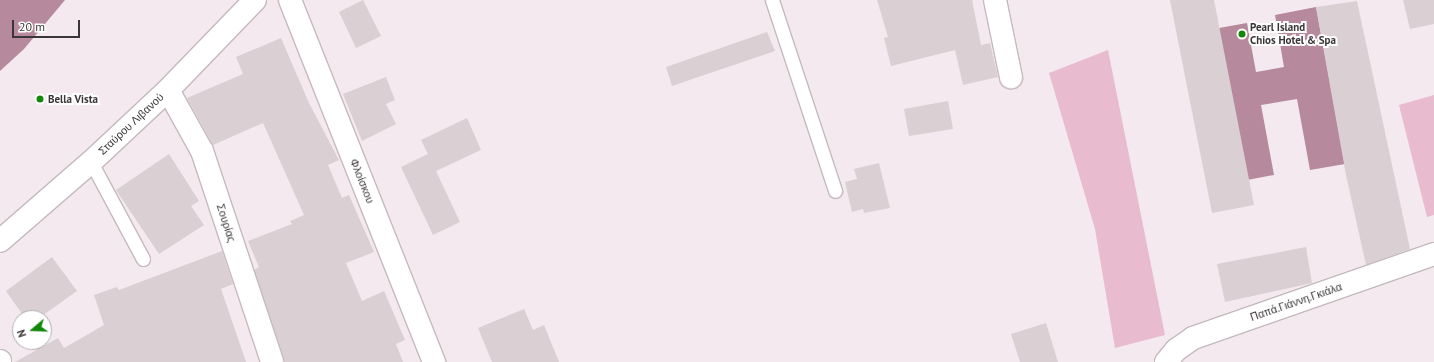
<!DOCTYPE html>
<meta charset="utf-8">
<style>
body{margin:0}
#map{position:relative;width:1434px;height:362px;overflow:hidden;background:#f4e9ee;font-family:"PT Sans",sans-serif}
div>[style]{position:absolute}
.green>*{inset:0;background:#e9bbce}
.water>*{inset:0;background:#b6899c}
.building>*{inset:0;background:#dacfd3}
.roads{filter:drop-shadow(1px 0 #c4babe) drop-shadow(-1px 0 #c4babe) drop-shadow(0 1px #c4babe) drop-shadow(0 -1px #c4babe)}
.lane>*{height:13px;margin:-6.5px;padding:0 6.5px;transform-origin:6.5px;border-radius:6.5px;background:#fff}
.street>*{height:22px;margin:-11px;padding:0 11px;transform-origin:11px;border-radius:11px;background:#fff}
.secondary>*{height:22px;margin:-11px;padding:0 11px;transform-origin:11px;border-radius:11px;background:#fff}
.dots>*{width:11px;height:11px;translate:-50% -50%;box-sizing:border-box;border:2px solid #fff;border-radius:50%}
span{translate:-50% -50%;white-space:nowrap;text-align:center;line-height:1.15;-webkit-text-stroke:4px #fff;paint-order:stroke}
.poi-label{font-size:11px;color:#3a3537;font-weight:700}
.left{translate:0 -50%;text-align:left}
.street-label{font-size:11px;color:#3a3537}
.north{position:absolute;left:12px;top:310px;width:40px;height:40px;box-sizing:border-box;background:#fff;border:1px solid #b0aeaf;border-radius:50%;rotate:251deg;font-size:11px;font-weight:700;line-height:16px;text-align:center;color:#3a3537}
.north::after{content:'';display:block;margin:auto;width:14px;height:18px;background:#12880a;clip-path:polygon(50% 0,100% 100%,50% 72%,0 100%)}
.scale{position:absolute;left:12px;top:20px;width:68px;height:18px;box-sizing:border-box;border:2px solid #3a3537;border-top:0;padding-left:5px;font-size:12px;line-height:14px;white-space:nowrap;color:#3a3537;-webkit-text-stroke:3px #fff;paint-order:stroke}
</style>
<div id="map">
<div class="green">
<i style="clip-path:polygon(1108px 50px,1165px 335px,1115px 348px,1095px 229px,1049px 73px)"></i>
<i style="clip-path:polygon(1434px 95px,1434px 215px,1427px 217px,1399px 105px)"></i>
</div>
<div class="water">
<i style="clip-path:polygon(0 0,65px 0,24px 49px,0 71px)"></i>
<i style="clip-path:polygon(1316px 7px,1345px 164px,1310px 170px,1297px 99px,1261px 105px,1274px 175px,1247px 180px,1219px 28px,1247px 23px,1256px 72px,1284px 67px,1275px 15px)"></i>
</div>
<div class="building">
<i style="clip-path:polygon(363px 0,381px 36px,356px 48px,339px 12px)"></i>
<i style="clip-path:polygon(877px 0,972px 0,981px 45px,990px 43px,998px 77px,963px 85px,955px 50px,891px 66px,884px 38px,888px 37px)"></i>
<i style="clip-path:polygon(1170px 0,1214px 0,1254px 205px,1212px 213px)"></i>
<i style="clip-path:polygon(1403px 0,1434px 0,1434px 24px,1410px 29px)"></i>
<i style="clip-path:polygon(1357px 1px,1410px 249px,1366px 265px,1346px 175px,1316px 7px)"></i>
<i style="clip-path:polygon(767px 32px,775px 51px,672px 86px,666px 67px)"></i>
<i style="clip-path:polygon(281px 38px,309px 103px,339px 160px,328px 165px,342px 198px,349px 195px,374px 252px,346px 263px,362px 301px,384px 291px,405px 340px,396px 344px,403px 362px,285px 362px,254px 270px,259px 267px,248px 241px,292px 224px,290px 221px,304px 215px,263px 123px,213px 145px,187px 98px,243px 74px,236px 57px)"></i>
<i style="clip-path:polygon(386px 77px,395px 100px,386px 104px,396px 124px,362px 141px,343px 94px)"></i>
<i style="clip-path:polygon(948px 101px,953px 129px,909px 136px,904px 109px)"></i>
<i style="clip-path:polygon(467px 118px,481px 150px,436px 171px,460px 222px,433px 235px,401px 167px,428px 154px,421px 140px)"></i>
<i style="clip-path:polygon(169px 154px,199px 201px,191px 206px,204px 225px,159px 254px,116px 190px)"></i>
<i style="clip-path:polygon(879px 163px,890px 208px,864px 213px,863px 209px,852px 212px,845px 182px,857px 179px,854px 169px)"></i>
<i style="clip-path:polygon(1306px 247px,1312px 283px,1225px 302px,1217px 264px)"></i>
<i style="clip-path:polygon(222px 251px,233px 284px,221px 289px,246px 362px,15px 362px,58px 338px,64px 348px,104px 325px,94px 295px,117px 287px,119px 290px)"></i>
<i style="clip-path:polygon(52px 257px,77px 291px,39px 318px,25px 318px,6px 291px)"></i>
<i style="clip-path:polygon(524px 309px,533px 330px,544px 325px,559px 362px,492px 362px,478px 328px)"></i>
<i style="clip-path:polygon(1046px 323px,1058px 362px,1020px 362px,1011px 334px)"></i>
</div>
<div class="roads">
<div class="lane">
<i style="left:772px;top:0;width:201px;rotate:71.7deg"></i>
<i style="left:91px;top:162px;width:110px;rotate:61.8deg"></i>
</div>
<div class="street">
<i style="left:290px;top:0;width:390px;rotate:68.3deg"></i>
<i style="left:995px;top:0;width:79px;rotate:78.3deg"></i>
<i style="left:168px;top:90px;width:70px;rotate:60.9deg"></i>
<i style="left:202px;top:151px;width:222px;rotate:71.6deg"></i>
<i style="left:0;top:361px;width:1px;rotate:90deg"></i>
<i style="left:1166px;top:362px;width:16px;rotate:-50deg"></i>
<i style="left:1176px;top:350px;width:21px;rotate:-35deg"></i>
<i style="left:1193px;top:338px;width:255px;rotate:-19.2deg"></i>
</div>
<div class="secondary">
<i style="left:0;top:241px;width:121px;rotate:-41deg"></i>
<i style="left:91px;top:162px;width:105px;rotate:-43.1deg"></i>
<i style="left:168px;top:90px;width:125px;rotate:-46deg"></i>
</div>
</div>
<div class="dots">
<i style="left:1242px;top:34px;background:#12880a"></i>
<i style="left:40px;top:99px;background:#12880a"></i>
</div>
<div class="poi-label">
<span class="left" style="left:1250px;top:34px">Pearl Island<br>Chios Hotel &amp; Spa</span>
<span class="left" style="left:48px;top:99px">Bella Vista</span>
</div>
<div class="street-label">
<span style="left:131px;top:124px;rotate:-43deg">Σταύρου Λιβανού</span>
<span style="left:362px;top:181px;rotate:68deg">Φλοίσκου</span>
<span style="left:226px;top:223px;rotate:72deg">Σουρίας</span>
<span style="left:1296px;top:302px;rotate:-19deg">Παπά.Γιάννη.Γκιάλα</span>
</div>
<div class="north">N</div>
<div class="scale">20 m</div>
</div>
